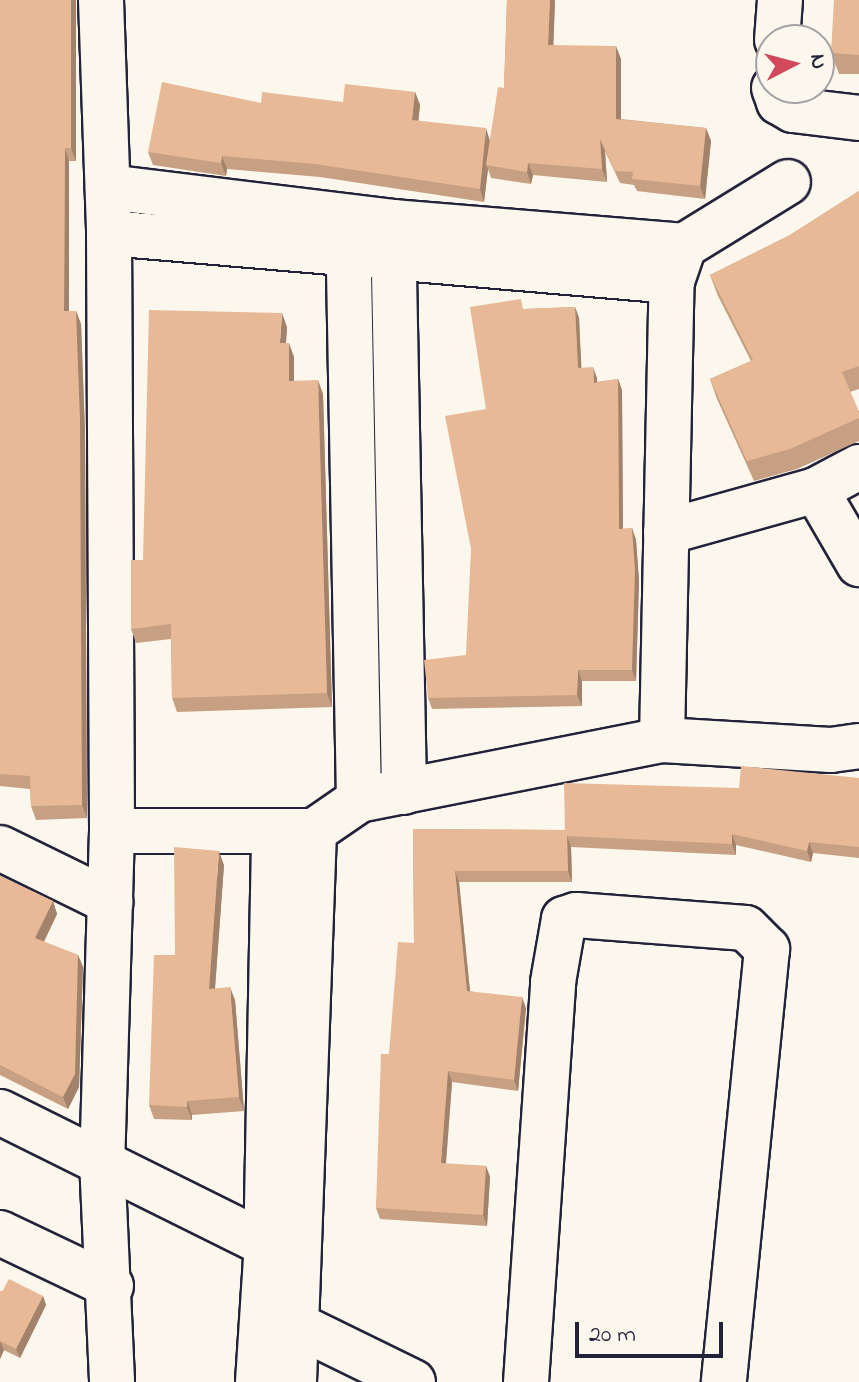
<!DOCTYPE html>
<style>
body{margin:0}
#map{position:relative;width:859px;height:1382px;overflow:hidden;background:#fbf7ec;font-family:"Indie Flower",sans-serif}
div>[style]{position:absolute}
.roads{filter:drop-shadow(2px 0 #22223b) drop-shadow(-2px 0 #22223b) drop-shadow(0 2px #22223b) drop-shadow(0 -2px #22223b)}
.minor>*{height:44px;margin:-22px;padding:0 22px;transform-origin:22px;border-radius:22px;background:#fbf7ec}
.wall>*{inset:0;background:#c79f82}
.shaded-wall>*{inset:0;background:#a2826a}
.building>*{inset:0;background:#e7b997}
span{translate:-50% -50%;white-space:nowrap;text-align:center;line-height:1.15;-webkit-text-stroke:7px #fbf7ec;paint-order:stroke}
.north{position:absolute;left:755px;top:24px;width:80px;height:80px;box-sizing:border-box;background:#fbf7ec;border:2px solid #a4a2a5;border-radius:50%;rotate:84deg;font-size:22px;font-weight:700;line-height:32px;text-align:center;color:#22223b}
.north::after{content:'';display:block;margin:auto;width:28px;height:36px;background:#d1495b;clip-path:polygon(50% 0,100% 100%,50% 72%,0 100%)}
.scale{position:absolute;left:575px;top:1322px;width:148px;height:36px;box-sizing:border-box;border:4px solid #22223b;border-top:0;padding-left:10px;font-size:24px;line-height:28px;white-space:nowrap;color:#22223b;-webkit-text-stroke:6px #fbf7ec;paint-order:stroke}
</style>
<div id="map">
<div class="roads">
<div class="minor">
<i style="left:101px;top:0;width:233px;rotate:88deg"></i>
<i style="left:109px;top:233px;width:598px;rotate:89.71deg"></i>
<i style="left:112px;top:831px;width:329px;rotate:91.7deg"></i>
<i style="left:102px;top:1160px;width:222px;rotate:87.4deg"></i>
<i style="left:777px;top:40px;width:40px;rotate:-85.7deg"></i>
<i style="left:774px;top:88px;width:15px;rotate:70deg"></i>
<i style="left:779px;top:102px;width:16px;rotate:30deg"></i>
<i style="left:793px;top:110px;width:66px;rotate:6.9deg"></i>
<i style="left:108px;top:187px;width:287px;rotate:7deg"></i>
<i style="left:393px;top:222px;width:292px;rotate:4.7deg"></i>
<i style="left:684px;top:246px;width:122px;rotate:-31.6deg"></i>
<i style="left:348px;top:217px;width:583px;rotate:88.92deg"></i>
<i style="left:393px;top:222px;width:570px;rotate:88.89deg"></i>
<i style="left:109px;top:233px;width:565px;rotate:4.87deg"></i>
<i style="left:816px;top:490px;width:86px;rotate:59.8deg"></i>
<i style="left:666px;top:532px;width:156px;rotate:-15.6deg"></i>
<i style="left:816px;top:490px;width:49px;rotate:-28.1deg"></i>
<i style="left:662px;top:740px;width:459px;rotate:-88.8deg"></i>
<i style="left:672px;top:281px;width:31px;rotate:-71deg"></i>
<i style="left:112px;top:831px;width:202px"></i>
<i style="left:314px;top:831px;width:55px;rotate:-34.6deg"></i>
<i style="left:359px;top:800px;width:309px;rotate:-11.2deg"></i>
<i style="left:662px;top:740px;width:169px;rotate:3.4deg"></i>
<i style="left:831px;top:750px;width:28px;rotate:-8deg"></i>
<i style="left:0;top:848px;width:123px;rotate:26.1deg"></i>
<i style="left:0;top:1112px;width:322px;rotate:26.4deg"></i>
<i style="left:0;top:1233px;width:123px;rotate:25.5deg"></i>
<i style="left:272px;top:1313px;width:157px;rotate:26.1deg"></i>
<i style="left:258px;top:1382px;width:125px;rotate:-86.3deg"></i>
<i style="left:266px;top:1257px;width:425px;rotate:-88.9deg"></i>
<i style="left:294px;top:1382px;width:551px;rotate:-87.92deg"></i>
<i style="left:526px;top:1382px;width:401px;rotate:-86.1deg"></i>
<i style="left:553px;top:982px;width:64px;rotate:-80.1deg"></i>
<i style="left:564px;top:919px;width:13px;rotate:-18deg"></i>
<i style="left:576px;top:915px;width:170px;rotate:4.4deg"></i>
<i style="left:746px;top:928px;width:30px;rotate:45deg"></i>
<i style="left:767px;top:949px;width:435px;rotate:95.7deg"></i>
</div>
</div>
<div class="wall">
<i style="clip-path:polygon(0 0,76px 0,76px 161px,69px 161px,69px 311px,76px 311px,81px 324px,85px 432px,87px 818px,36px 820px,31px 806px,30px 789px,0 786px)"></i>
<i style="clip-path:polygon(507px 0,555px 0,553px 45px,621px 59px,621px 119px,706px 128px,711px 141px,705px 199px,637px 191px,634px 185px,620px 183px,605px 151px,607px 182px,533px 175px,531px 184px,491px 178px,488px 169px,484px 202px,320px 177px,227px 169px,226px 176px,153px 165px,148px 152px,261px 103px,343px 102px,415px 92px,420px 105px,418px 121px,490px 140px,504px 88px)"></i>
<i style="clip-path:polygon(859px 0,859px 74px,839px 74px,831px 53px)"></i>
<i style="clip-path:polygon(859px 191px,859px 389px,850px 392px,859px 412px,859px 441px,797px 469px,754px 481px,717px 399px,710px 379px,751px 361px,718px 296px,710px 275px,790px 235px)"></i>
<i style="clip-path:polygon(575px 307px,579px 318px,581px 368px,597px 378px,597px 382px,618px 379px,622px 390px,623px 529px,632px 528px,636px 540px,639px 581px,636px 681px,582px 681px,582px 706px,432px 709px,428px 698px,466px 655px,525px 309px)"></i>
<i style="clip-path:polygon(287px 327px,286px 343px,294px 357px,294px 381px,323px 394px,332px 707px,177px 712px,172px 698px,171px 639px,136px 643px,131px 629px,143px 560px)"></i>
<i style="clip-path:polygon(859px 778px,859px 858px,813px 853px,811px 862px,736px 845px,736px 855px,571px 847px,572px 882px,459px 882px,470px 991px,526px 1008px,518px 1091px,452px 1082px,446px 1164px,486px 1166px,490px 1177px,487px 1226px,380px 1219px,376px 1208px,389px 1054px,414px 943px,413px 829px,565px 830px,739px 788px)"></i>
<i style="clip-path:polygon(224px 865px,215px 988px,235px 1000px,244px 1111px,192px 1115px,192px 1120px,154px 1119px,149px 1105px,175px 955px)"></i>
<i style="clip-path:polygon(0 876px,53px 901px,57px 914px,44px 942px,78px 955px,83px 967px,79px 1087px,68px 1109px,0 1075px)"></i>
<i style="clip-path:polygon(0 1291px,43px 1296px,46px 1305px,20px 1358px,4px 1350px,0 1359px)"></i>
</div>
<div class="shaded-wall">
<i style="clip-path:polygon(71px 0,76px 0,76px 161px,71px 148px)"></i>
<i style="clip-path:polygon(550px 0,555px 0,553px 58px,548px 45px)"></i>
<i style="clip-path:polygon(616px 46px,621px 59px,621px 131px,616px 119px)"></i>
<i style="clip-path:polygon(415px 92px,420px 105px,417px 134px,412px 120px)"></i>
<i style="clip-path:polygon(486px 128px,490px 141px,486px 165px,488px 169px,484px 202px,480px 189px)"></i>
<i style="clip-path:polygon(706px 128px,711px 141px,705px 199px,700px 186px)"></i>
<i style="clip-path:polygon(600px 139px,605px 151px,607px 182px,602px 169px)"></i>
<i style="clip-path:polygon(65px 148px,69px 161px,69px 324px,64px 311px)"></i>
<i style="clip-path:polygon(222px 156px,227px 169px,226px 176px,221px 163px)"></i>
<i style="clip-path:polygon(528px 163px,533px 175px,531px 184px,527px 172px)"></i>
<i style="clip-path:polygon(575px 307px,579px 318px,582px 379px,578px 368px)"></i>
<i style="clip-path:polygon(76px 311px,81px 324px,85px 432px,87px 818px,82px 805px)"></i>
<i style="clip-path:polygon(282px 313px,287px 327px,285px 357px,280px 343px)"></i>
<i style="clip-path:polygon(289px 343px,294px 357px,294px 395px,289px 381px)"></i>
<i style="clip-path:polygon(593px 367px,597px 378px,598px 394px,594px 383px)"></i>
<i style="clip-path:polygon(618px 379px,622px 390px,623px 541px,619px 529px)"></i>
<i style="clip-path:polygon(318px 380px,323px 394px,332px 707px,327px 693px)"></i>
<i style="clip-path:polygon(632px 528px,636px 540px,639px 581px,636px 681px,632px 670px)"></i>
<i style="clip-path:polygon(578px 670px,582px 681px,582px 706px,577px 695px)"></i>
<i style="clip-path:polygon(732px 834px,736px 845px,736px 855px,732px 844px)"></i>
<i style="clip-path:polygon(567px 836px,571px 847px,572px 882px,568px 871px)"></i>
<i style="clip-path:polygon(809px 842px,813px 853px,811px 862px,807px 851px)"></i>
<i style="clip-path:polygon(219px 851px,224px 865px,214px 1002px,209px 989px)"></i>
<i style="clip-path:polygon(455px 871px,459px 882px,471px 1002px,467px 991px)"></i>
<i style="clip-path:polygon(53px 901px,57px 914px,39px 951px,35px 938px)"></i>
<i style="clip-path:polygon(78px 955px,83px 967px,79px 1087px,68px 1109px,63px 1097px)"></i>
<i style="clip-path:polygon(230px 987px,235px 1000px,244px 1111px,239px 1097px)"></i>
<i style="clip-path:polygon(522px 997px,526px 1008px,518px 1091px,514px 1080px)"></i>
<i style="clip-path:polygon(448px 1071px,452px 1082px,445px 1174px,441px 1163px)"></i>
<i style="clip-path:polygon(187px 1101px,192px 1115px,192px 1120px,187px 1107px)"></i>
<i style="clip-path:polygon(486px 1166px,490px 1177px,487px 1226px,483px 1215px)"></i>
<i style="clip-path:polygon(43px 1296px,46px 1305px,20px 1358px,16px 1349px)"></i>
<i style="clip-path:polygon(0 1341px,4px 1350px,0 1359px)"></i>
</div>
<div class="building">
<i style="clip-path:polygon(0 0,71px 0,71px 148px,65px 148px,64px 311px,76px 311px,80px 419px,82px 805px,31px 806px,30px 776px,0 774px)"></i>
<i style="clip-path:polygon(507px 0,550px 0,548px 45px,616px 46px,616px 119px,706px 128px,700px 186px,632px 179px,633px 172px,615px 171px,600px 139px,602px 169px,528px 163px,527px 172px,486px 165px,498px 87px,504px 88px)"></i>
<i style="clip-path:polygon(834px 0,859px 0,859px 55px,831px 53px)"></i>
<i style="clip-path:polygon(162px 82px,261px 103px,262px 92px,343px 102px,345px 84px,415px 92px,412px 120px,486px 128px,480px 189px,315px 164px,222px 156px,221px 163px,148px 152px)"></i>
<i style="clip-path:polygon(859px 191px,859px 366px,842px 372px,859px 412px,859px 418px,790px 449px,747px 461px,710px 379px,753px 360px,710px 275px,790px 235px)"></i>
<i style="clip-path:polygon(521px 299px,523px 309px,575px 307px,578px 368px,593px 367px,594px 383px,618px 379px,619px 529px,632px 528px,635px 570px,632px 670px,578px 670px,577px 695px,428px 698px,424px 660px,466px 655px,471px 549px,445px 416px,486px 409px,470px 307px)"></i>
<i style="clip-path:polygon(149px 310px,282px 313px,280px 343px,289px 343px,289px 381px,318px 380px,327px 693px,172px 698px,171px 624px,131px 629px,131px 560px,143px 560px)"></i>
<i style="clip-path:polygon(741px 766px,859px 778px,859px 847px,809px 842px,807px 851px,732px 834px,732px 844px,567px 836px,568px 871px,455px 871px,467px 991px,522px 997px,514px 1080px,448px 1071px,441px 1163px,486px 1166px,483px 1215px,376px 1208px,381px 1054px,389px 1054px,398px 942px,414px 943px,413px 829px,565px 830px,564px 783px,739px 788px)"></i>
<i style="clip-path:polygon(174px 847px,219px 851px,209px 989px,230px 987px,239px 1097px,187px 1101px,187px 1107px,149px 1105px,154px 955px,175px 955px)"></i>
<i style="clip-path:polygon(0 876px,53px 901px,35px 938px,78px 955px,75px 1074px,63px 1097px,0 1065px)"></i>
<i style="clip-path:polygon(9px 1279px,43px 1296px,16px 1349px,0 1341px,0 1342px,0 1291px,2px 1292px)"></i>
</div>
<div class="north">N</div>
<div class="scale">20 m</div>
</div>
